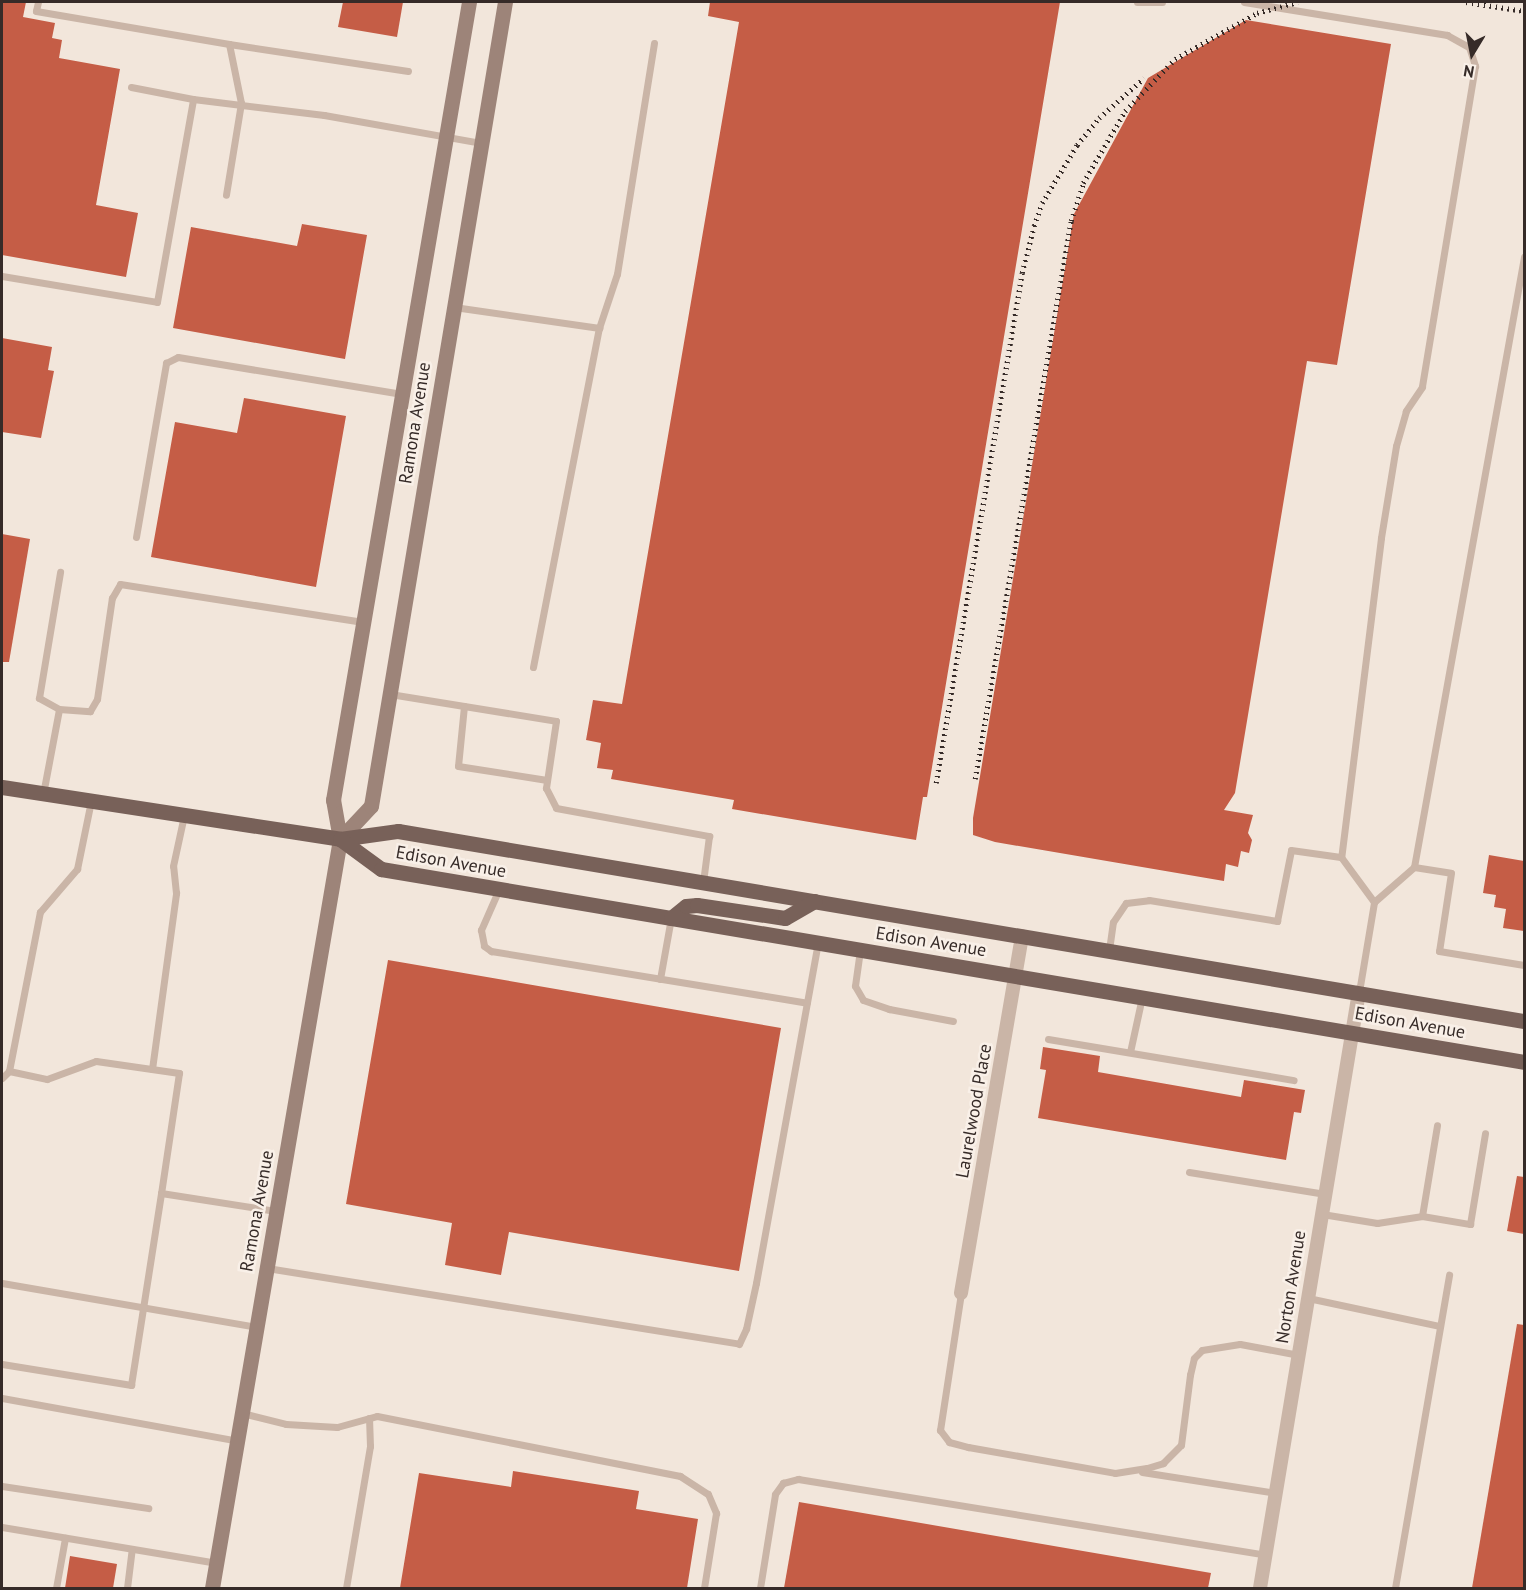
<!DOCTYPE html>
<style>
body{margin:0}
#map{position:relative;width:1526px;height:1590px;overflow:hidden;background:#f2e6db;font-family:"PT Sans",sans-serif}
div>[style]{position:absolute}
.building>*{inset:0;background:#c55d46}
.service>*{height:7px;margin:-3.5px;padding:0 3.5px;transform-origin:3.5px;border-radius:3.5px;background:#cab5a7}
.minor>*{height:14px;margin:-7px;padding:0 7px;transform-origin:7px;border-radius:7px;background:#cab5a7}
.secondary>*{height:15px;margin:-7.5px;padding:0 7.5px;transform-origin:7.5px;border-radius:7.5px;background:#9d8479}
.primary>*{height:15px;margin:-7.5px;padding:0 7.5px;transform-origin:7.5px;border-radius:7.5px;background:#786159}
.rail>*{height:4.5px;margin-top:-2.25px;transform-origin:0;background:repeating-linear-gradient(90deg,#362b28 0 1.5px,transparent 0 6px)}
span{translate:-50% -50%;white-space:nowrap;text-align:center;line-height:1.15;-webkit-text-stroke:5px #f9f0e8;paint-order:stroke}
.street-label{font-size:18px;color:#362b28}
.frame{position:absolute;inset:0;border:3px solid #362b28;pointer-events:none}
.north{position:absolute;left:1442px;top:24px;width:60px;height:60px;-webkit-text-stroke:4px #f9f0e8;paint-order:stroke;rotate:190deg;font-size:16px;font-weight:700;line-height:24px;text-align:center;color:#362b28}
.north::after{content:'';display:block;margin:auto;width:21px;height:27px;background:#362b28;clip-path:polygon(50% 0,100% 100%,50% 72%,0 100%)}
</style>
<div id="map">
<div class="building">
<i style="clip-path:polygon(2px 2px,26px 2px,23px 17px,55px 23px,52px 38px,62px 40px,59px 58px,120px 69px,96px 205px,138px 213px,126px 277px,2px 255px)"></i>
<i style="clip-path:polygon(343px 2px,403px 2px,397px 37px,338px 27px)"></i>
<i style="clip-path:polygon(710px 2px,1060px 2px,927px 797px,923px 797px,916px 840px,732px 809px,734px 800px,611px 779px,613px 770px,597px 768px,601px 743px,586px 740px,593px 700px,622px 704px,739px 22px,708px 16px)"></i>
<i style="clip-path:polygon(1246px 20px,1391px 44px,1337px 365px,1307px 361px,1235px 793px,1224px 810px,1253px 815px,1248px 833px,1252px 840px,1249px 853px,1241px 851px,1238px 867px,1226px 864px,1224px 881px,995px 842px,973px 835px,973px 818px,1074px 214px,1148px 78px)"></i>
<i style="clip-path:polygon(302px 224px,367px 235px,345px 359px,173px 328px,191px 227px,297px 246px)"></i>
<i style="clip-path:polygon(2px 338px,52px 347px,48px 370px,54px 371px,41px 438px,2px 432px)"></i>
<i style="clip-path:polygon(244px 398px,346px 416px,316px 587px,151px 557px,175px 422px,237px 433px)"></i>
<i style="clip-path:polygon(2px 534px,30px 539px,9px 662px,2px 662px)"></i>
<i style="clip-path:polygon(1489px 855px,1524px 861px,1524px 931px,1503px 928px,1506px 909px,1494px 907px,1496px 895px,1483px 893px)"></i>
<i style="clip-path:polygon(388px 960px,781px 1028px,739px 1271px,509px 1232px,501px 1275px,445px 1265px,452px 1223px,346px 1204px)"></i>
<i style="clip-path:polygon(1043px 1047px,1100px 1056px,1098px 1072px,1241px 1097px,1244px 1080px,1305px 1090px,1301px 1113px,1294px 1112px,1286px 1160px,1038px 1118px,1046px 1070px,1040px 1069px)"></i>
<i style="clip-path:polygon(1517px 1176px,1524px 1177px,1524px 1234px,1507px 1231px)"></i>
<i style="clip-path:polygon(1517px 1324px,1524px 1325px,1524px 1588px,1472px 1588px)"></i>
<i style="clip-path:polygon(513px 1471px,639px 1491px,636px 1509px,698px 1519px,687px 1588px,400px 1588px,419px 1473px,511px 1487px)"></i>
<i style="clip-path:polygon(799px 1502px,1211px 1573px,1208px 1588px,784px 1588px)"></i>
<i style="clip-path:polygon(70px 1556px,117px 1564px,113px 1588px,65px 1588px)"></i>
</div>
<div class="service">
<i style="left:38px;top:2px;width:9px;rotate:103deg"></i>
<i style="left:36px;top:11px;width:196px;rotate:9.7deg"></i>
<i style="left:229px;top:44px;width:60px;rotate:78.5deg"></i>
<i style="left:241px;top:103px;width:93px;rotate:99.3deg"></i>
<i style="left:1137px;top:2px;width:25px"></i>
<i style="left:1244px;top:2px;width:206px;rotate:9.2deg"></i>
<i style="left:1447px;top:35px;width:25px;rotate:29deg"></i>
<i style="left:1469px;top:47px;width:20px;rotate:72deg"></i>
<i style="left:1475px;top:66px;width:325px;rotate:99.4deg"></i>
<i style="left:1422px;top:387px;width:29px;rotate:124deg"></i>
<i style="left:1406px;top:411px;width:36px;rotate:106deg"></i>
<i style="left:1396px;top:446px;width:93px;rotate:99.3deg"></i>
<i style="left:1381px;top:538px;width:321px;rotate:97.1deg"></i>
<i style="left:229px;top:44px;width:181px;rotate:8.6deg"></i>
<i style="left:131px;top:87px;width:63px;rotate:11deg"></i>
<i style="left:2px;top:276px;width:157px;rotate:9.5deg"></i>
<i style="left:157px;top:302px;width:206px;rotate:-79.9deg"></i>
<i style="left:193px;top:99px;width:132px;rotate:7deg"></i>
<i style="left:324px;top:115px;width:159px;rotate:10.1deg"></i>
<i style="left:454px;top:307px;width:147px;rotate:8.2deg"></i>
<i style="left:136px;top:537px;width:177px;rotate:-80.2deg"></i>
<i style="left:166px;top:363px;width:13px;rotate:-27deg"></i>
<i style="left:178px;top:357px;width:227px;rotate:9.4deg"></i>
<i style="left:533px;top:667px;width:345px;rotate:-79deg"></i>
<i style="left:599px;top:328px;width:57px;rotate:-71.6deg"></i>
<i style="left:617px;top:274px;width:234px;rotate:-80.9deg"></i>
<i style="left:390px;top:694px;width:168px;rotate:9.2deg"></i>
<i style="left:556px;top:721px;width:68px;rotate:98.5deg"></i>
<i style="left:546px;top:788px;width:22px;rotate:63deg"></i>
<i style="left:556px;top:808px;width:156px;rotate:10.4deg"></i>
<i style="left:709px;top:836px;width:46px;rotate:97.4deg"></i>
<i style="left:464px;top:706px;width:60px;rotate:95.7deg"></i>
<i style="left:458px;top:766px;width:90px;rotate:8.9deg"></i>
<i style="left:59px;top:709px;width:31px;rotate:4deg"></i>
<i style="left:90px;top:711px;width:14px;rotate:-60deg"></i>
<i style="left:97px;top:699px;width:102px;rotate:-81.6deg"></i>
<i style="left:112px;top:598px;width:16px;rotate:-60deg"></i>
<i style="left:120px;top:584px;width:246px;rotate:8.9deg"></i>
<i style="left:43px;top:794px;width:86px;rotate:-79.3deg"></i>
<i style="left:59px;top:709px;width:23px;rotate:-151deg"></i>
<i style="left:39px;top:698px;width:128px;rotate:-80.5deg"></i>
<i style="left:1414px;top:867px;width:620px;rotate:-79.78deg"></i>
<i style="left:499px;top:889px;width:45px;rotate:113.7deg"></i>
<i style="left:481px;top:930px;width:16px;rotate:79deg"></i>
<i style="left:484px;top:946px;width:9px;rotate:36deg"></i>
<i style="left:491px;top:951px;width:320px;rotate:9.3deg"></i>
<i style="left:860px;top:950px;width:36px;rotate:98deg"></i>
<i style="left:855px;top:986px;width:16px;rotate:60deg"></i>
<i style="left:863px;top:1000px;width:28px;rotate:19deg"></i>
<i style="left:889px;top:1009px;width:65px;rotate:10.6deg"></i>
<i style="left:1109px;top:950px;width:28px;rotate:-82deg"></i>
<i style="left:1113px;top:922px;width:23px;rotate:-56deg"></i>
<i style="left:1126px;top:903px;width:23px;rotate:-7deg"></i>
<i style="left:1149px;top:900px;width:130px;rotate:9.3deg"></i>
<i style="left:1277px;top:921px;width:72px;rotate:-78.8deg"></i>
<i style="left:1291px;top:850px;width:50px;rotate:8deg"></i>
<i style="left:1341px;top:857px;width:56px;rotate:53.7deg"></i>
<i style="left:660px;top:979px;width:62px;rotate:-79.8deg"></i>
<i style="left:1359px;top:992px;width:91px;rotate:-80.5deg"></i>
<i style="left:1374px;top:902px;width:53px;rotate:-41.2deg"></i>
<i style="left:1414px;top:867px;width:37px;rotate:9deg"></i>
<i style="left:1451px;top:873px;width:79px;rotate:98.7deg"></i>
<i style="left:1439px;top:951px;width:86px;rotate:9.4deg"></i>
<i style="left:1048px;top:1039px;width:249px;rotate:9.5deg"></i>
<i style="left:1130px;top:1052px;width:56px;rotate:-77.7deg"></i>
<i style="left:152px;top:1069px;width:178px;rotate:-82.2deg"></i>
<i style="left:176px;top:893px;width:27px;rotate:-96deg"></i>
<i style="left:173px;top:866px;width:52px;rotate:-77.8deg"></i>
<i style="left:9px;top:1071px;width:39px;rotate:12deg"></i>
<i style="left:47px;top:1079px;width:52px;rotate:-20.2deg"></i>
<i style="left:96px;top:1061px;width:84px;rotate:8.2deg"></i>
<i style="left:179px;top:1073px;width:121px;rotate:98.5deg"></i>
<i style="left:161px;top:1193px;width:116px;rotate:8.9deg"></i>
<i style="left:2px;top:1078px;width:10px;rotate:-45deg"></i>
<i style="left:9px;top:1071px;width:162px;rotate:-79deg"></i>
<i style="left:40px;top:912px;width:57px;rotate:-49.3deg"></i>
<i style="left:77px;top:869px;width:69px;rotate:-78.4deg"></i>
<i style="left:1189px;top:1172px;width:138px;rotate:9.2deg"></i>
<i style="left:1322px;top:1214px;width:56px;rotate:9.3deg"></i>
<i style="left:1377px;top:1223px;width:46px;rotate:-8.8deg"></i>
<i style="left:1422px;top:1216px;width:49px;rotate:9.5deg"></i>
<i style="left:1470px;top:1224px;width:92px;rotate:-80.6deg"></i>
<i style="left:1422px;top:1216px;width:92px;rotate:-80.6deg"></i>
<i style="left:267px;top:1268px;width:478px;rotate:9.1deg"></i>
<i style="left:739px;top:1344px;width:17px;rotate:-65deg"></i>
<i style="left:746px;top:1329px;width:47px;rotate:-77.7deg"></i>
<i style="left:756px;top:1283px;width:346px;rotate:-79.7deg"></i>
<i style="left:2px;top:1283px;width:259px;rotate:9.8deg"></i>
<i style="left:961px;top:1293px;width:139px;rotate:98.7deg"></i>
<i style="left:940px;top:1430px;width:15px;rotate:53deg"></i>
<i style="left:949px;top:1442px;width:20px;rotate:15deg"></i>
<i style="left:968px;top:1447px;width:149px;rotate:10deg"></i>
<i style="left:1115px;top:1473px;width:32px;rotate:-9deg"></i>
<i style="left:1147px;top:1468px;width:17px;rotate:-17deg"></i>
<i style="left:1163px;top:1463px;width:25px;rotate:-45deg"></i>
<i style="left:1181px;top:1445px;width:71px;rotate:-82.7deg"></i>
<i style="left:1190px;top:1375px;width:17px;rotate:-77deg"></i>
<i style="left:1194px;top:1358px;width:11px;rotate:-45deg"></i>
<i style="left:1202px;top:1350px;width:38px;rotate:-9deg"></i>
<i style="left:1240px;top:1344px;width:60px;rotate:10.6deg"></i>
<i style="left:1308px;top:1298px;width:135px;rotate:12deg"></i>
<i style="left:2px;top:1364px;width:131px;rotate:9.2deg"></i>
<i style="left:131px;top:1385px;width:194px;rotate:-81.1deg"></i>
<i style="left:2px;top:1398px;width:240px;rotate:10.3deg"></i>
<i style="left:242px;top:1413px;width:45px;rotate:14deg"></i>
<i style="left:286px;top:1424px;width:51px;rotate:3.4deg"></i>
<i style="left:337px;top:1427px;width:41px;rotate:-15.4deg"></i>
<i style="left:377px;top:1416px;width:309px;rotate:11.2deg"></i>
<i style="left:680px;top:1476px;width:33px;rotate:33deg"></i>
<i style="left:708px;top:1494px;width:21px;rotate:67deg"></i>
<i style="left:716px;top:1513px;width:76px;rotate:99.1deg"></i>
<i style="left:1142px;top:1472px;width:136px;rotate:8.9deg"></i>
<i style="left:2px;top:1486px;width:148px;rotate:8.6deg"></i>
<i style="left:2px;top:1527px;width:218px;rotate:9.5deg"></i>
<i style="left:56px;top:1588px;width:51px;rotate:-79.8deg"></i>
<i style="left:127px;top:1588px;width:39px;rotate:-83deg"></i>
<i style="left:346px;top:1588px;width:144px;rotate:-80.4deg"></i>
<i style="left:370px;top:1446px;width:28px;rotate:-92deg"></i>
<i style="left:760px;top:1588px;width:95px;rotate:-80.9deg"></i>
<i style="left:775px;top:1494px;width:14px;rotate:-54deg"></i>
<i style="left:783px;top:1483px;width:16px;rotate:-15deg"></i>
<i style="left:798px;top:1479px;width:473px;rotate:9.2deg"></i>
<i style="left:1395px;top:1588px;width:318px;rotate:-80.2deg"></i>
</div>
<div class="minor">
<i style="left:961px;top:1293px;width:362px;rotate:-80.3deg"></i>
<i style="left:1260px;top:1588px;width:604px;rotate:-80.57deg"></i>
</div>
<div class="secondary">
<i style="left:340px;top:839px;width:45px;rotate:-46.8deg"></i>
<i style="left:371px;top:806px;width:815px;rotate:-80.54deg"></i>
<i style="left:212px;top:1588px;width:760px;rotate:-80.3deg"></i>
<i style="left:340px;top:839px;width:40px;rotate:-100deg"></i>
<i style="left:333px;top:800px;width:810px;rotate:-80.33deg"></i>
</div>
<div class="primary">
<i style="left:2px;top:787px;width:342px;rotate:8.7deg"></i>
<i style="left:340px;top:839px;width:59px;rotate:-7.9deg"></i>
<i style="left:398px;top:831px;width:1142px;rotate:9.58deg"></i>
<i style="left:340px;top:839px;width:51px;rotate:36.2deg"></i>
<i style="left:381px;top:869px;width:1159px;rotate:9.58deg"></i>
<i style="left:671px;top:918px;width:19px;rotate:-39deg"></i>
<i style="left:686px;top:906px;width:11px;rotate:-5deg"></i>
<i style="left:697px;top:905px;width:89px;rotate:8.4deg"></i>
<i style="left:785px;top:918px;width:34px;rotate:-30deg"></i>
</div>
<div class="rail">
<i style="left:1466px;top:2px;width:59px;rotate:8.8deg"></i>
<i style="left:975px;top:779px;width:566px;rotate:-80.24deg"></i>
<i style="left:1071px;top:221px;width:40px;rotate:-72deg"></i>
<i style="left:1083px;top:183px;width:83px;rotate:-59.7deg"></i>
<i style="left:1125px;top:111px;width:72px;rotate:-46.1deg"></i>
<i style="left:1175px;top:59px;width:94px;rotate:-29.3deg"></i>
<i style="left:1257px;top:13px;width:42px;rotate:-15deg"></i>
<i style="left:936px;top:783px;width:517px;rotate:-80.43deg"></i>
<i style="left:1022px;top:273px;width:49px;rotate:-75.7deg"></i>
<i style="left:1034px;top:226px;width:24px;rotate:-71deg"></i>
<i style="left:1042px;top:203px;width:68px;rotate:-58.9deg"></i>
<i style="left:1077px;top:145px;width:35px;rotate:-51deg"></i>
<i style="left:1099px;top:118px;width:60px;rotate:-41.6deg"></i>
</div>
<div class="street-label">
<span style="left:415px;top:423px;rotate:-81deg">Ramona Avenue</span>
<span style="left:451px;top:862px;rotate:10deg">Edison Avenue</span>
<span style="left:931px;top:942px;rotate:9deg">Edison Avenue</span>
<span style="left:1410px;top:1023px;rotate:10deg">Edison Avenue</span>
<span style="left:974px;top:1111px;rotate:-80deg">Laurelwood Place</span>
<span style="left:257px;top:1211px;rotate:-80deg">Ramona Avenue</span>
<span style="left:1291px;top:1287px;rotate:-81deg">Norton Avenue</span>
</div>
<div class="frame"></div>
<div class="north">N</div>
</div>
